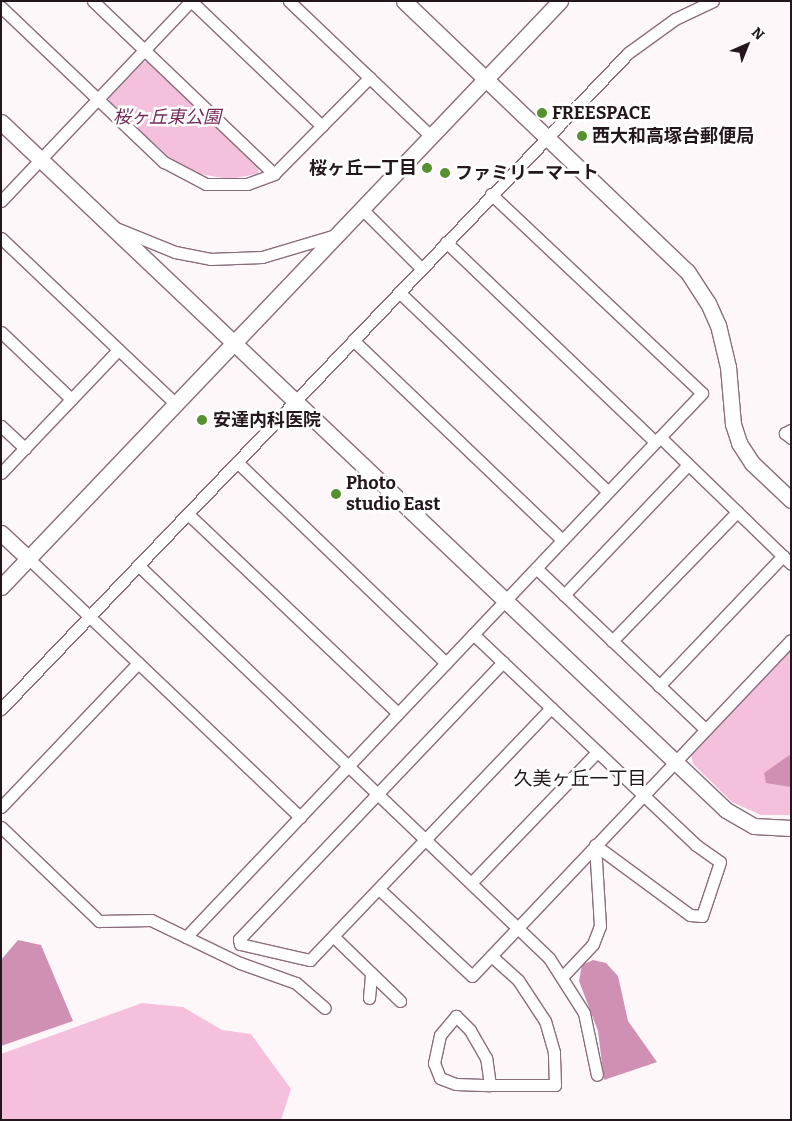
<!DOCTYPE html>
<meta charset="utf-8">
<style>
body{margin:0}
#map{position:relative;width:792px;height:1121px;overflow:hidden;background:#fef7fa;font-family:Bitter,"Noto Sans JP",serif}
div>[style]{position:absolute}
.green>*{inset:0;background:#f4c0db}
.water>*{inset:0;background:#d090b3}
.roads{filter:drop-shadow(1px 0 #8a6d7d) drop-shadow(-1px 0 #8a6d7d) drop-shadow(0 1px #8a6d7d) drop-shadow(0 -1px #8a6d7d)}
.minor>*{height:11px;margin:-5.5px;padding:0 5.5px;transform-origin:5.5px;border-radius:5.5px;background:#fff}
.tertiary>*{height:15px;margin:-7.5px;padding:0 7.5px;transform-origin:7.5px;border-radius:7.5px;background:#fff}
.dots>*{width:14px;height:14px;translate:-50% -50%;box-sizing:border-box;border:2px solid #fff;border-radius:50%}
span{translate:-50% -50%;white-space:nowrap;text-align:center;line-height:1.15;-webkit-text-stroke:5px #fff;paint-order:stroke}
.poi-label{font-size:18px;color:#23171d;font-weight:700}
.left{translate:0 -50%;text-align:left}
.right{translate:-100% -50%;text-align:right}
.park-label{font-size:18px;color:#752a59;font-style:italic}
.neighbourhood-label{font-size:19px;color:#23171d}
.frame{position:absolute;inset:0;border:2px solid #23171d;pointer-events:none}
.north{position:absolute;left:722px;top:20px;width:50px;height:50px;-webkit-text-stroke:4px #fff;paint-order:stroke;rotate:44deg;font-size:14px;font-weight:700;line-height:20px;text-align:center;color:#23171d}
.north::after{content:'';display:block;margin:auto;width:18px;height:22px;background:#23171d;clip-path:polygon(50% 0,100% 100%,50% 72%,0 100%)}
</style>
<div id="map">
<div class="green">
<i style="clip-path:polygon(150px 61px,259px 166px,258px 174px,229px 179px,194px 173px,171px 159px,109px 102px,109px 95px,141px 62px)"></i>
<i style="clip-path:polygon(791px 649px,791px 815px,761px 815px,732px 802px,693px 764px,691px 753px)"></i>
<i style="clip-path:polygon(142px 1003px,183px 1007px,222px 1030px,251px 1034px,291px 1089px,281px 1120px,1px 1120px,1px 1054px)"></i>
</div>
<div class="water">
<i style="clip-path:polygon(791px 754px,791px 787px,766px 783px,764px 773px)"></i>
<i style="clip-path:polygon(18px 940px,41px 945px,73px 1021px,1px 1046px,1px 960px)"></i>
<i style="clip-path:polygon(593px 960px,606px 963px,618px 976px,628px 1021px,657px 1062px,604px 1080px,598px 1031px,579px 981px,582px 965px)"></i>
</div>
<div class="roads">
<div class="minor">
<i style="left:93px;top:1px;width:250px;rotate:43.7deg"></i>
<i style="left:191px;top:1px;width:181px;rotate:43.7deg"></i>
<i style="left:289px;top:1px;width:196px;rotate:43.6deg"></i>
<i style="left:1px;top:7px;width:225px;rotate:43.6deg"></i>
<i style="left:164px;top:162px;width:47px;rotate:27.6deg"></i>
<i style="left:206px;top:184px;width:41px"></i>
<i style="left:247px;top:184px;width:29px;rotate:-20deg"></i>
<i style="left:274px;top:174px;width:136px;rotate:-45.3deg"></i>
<i style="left:1px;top:201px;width:276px;rotate:-46.5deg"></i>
<i style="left:362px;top:209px;width:83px;rotate:45deg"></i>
<i style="left:116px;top:228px;width:64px;rotate:22.1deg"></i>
<i style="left:175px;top:252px;width:36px;rotate:11deg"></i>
<i style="left:210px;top:259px;width:52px;rotate:-2.2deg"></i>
<i style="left:262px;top:257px;width:77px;rotate:-16.6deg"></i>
<i style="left:1px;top:238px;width:241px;rotate:43.5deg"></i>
<i style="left:446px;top:242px;width:289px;rotate:43.7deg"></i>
<i style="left:399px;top:292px;width:288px;rotate:43.7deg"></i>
<i style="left:1px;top:332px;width:97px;rotate:43.7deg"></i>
<i style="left:353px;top:340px;width:289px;rotate:43.7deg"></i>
<i style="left:1px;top:426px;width:33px;rotate:43deg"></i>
<i style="left:791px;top:430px;width:7px;rotate:153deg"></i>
<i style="left:785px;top:433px;width:8px;rotate:40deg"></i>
<i style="left:660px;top:437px;width:182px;rotate:44.1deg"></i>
<i style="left:237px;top:462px;width:290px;rotate:43.9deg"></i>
<i style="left:1px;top:473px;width:170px;rotate:-46.4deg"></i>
<i style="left:188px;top:514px;width:289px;rotate:43.5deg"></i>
<i style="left:28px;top:558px;width:376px;rotate:43.6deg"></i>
<i style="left:138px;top:565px;width:569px;rotate:43.72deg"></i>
<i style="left:549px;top:958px;width:65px;rotate:57.5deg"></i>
<i style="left:584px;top:1013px;width:63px;rotate:78.2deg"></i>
<i style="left:536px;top:568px;width:233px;rotate:43.6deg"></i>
<i style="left:564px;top:595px;width:180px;rotate:-46.4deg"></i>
<i style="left:473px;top:634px;width:307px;rotate:43.4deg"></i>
<i style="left:696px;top:845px;width:29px;rotate:35deg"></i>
<i style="left:720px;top:862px;width:57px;rotate:108.4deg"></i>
<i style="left:702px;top:916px;width:12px;rotate:-175deg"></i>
<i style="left:690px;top:915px;width:118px;rotate:-143.6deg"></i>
<i style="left:612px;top:641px;width:180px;rotate:-45.9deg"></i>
<i style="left:503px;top:662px;width:383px;rotate:133.6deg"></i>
<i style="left:239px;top:939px;width:5px;rotate:79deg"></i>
<i style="left:240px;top:944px;width:72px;rotate:12.9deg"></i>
<i style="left:310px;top:960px;width:349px;rotate:-46.3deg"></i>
<i style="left:659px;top:686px;width:180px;rotate:-46.4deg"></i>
<i style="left:1px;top:709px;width:907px;rotate:-46.29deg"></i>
<i style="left:628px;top:53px;width:58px;rotate:-35.9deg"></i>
<i style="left:675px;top:19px;width:42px;rotate:-25.3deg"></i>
<i style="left:1px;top:807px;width:199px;rotate:-46.4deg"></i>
<i style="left:1px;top:827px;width:136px;rotate:43.8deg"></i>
<i style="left:99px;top:921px;width:52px;rotate:-1.1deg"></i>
<i style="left:151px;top:920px;width:99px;rotate:25.8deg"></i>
<i style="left:240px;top:963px;width:59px;rotate:19.7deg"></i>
<i style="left:296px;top:983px;width:38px;rotate:41deg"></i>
<i style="left:472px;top:882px;width:180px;rotate:-46.1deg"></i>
<i style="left:379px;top:889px;width:127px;rotate:43.1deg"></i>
<i style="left:472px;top:976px;width:463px;rotate:-46.5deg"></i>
<i style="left:186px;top:937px;width:750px;rotate:-46.51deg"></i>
<i style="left:702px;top:393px;width:290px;rotate:-136.7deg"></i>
<i style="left:334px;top:937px;width:92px;rotate:44.1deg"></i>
<i style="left:563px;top:976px;width:44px;rotate:-46.8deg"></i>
<i style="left:593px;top:944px;width:19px;rotate:-69deg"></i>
<i style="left:600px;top:926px;width:81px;rotate:-93.5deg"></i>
<i style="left:369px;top:998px;width:25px;rotate:-85deg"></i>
<i style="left:490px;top:1085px;width:27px;rotate:-98deg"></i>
<i style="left:486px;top:1058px;width:32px;rotate:-120deg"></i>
<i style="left:470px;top:1030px;width:20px;rotate:-135deg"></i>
<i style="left:456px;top:1016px;width:25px;rotate:130deg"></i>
<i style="left:440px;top:1035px;width:29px;rotate:102deg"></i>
<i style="left:434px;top:1063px;width:16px;rotate:68deg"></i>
<i style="left:440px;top:1078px;width:17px;rotate:21deg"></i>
<i style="left:456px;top:1084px;width:34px;rotate:2deg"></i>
<i style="left:490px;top:1085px;width:65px"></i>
<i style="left:555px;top:1085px;width:33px;rotate:-92deg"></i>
<i style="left:554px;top:1052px;width:32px;rotate:-106deg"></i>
<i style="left:545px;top:1021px;width:49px;rotate:-123.4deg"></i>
<i style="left:518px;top:980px;width:36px;rotate:-138deg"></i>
</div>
<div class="tertiary">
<i style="left:404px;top:1px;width:391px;rotate:43.7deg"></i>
<i style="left:687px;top:271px;width:38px;rotate:57deg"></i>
<i style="left:708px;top:303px;width:24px;rotate:66deg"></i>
<i style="left:718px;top:325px;width:43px;rotate:76.6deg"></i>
<i style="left:728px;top:367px;width:57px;rotate:85deg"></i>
<i style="left:733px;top:424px;width:20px;rotate:72deg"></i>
<i style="left:739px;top:443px;width:24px;rotate:57deg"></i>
<i style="left:752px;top:463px;width:54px;rotate:43.5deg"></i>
<i style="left:1px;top:122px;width:999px;rotate:43.5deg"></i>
<i style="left:726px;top:810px;width:32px;rotate:30deg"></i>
<i style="left:754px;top:826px;width:37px;rotate:3deg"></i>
<i style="left:1px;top:533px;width:37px;rotate:43deg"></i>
<i style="left:1px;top:587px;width:810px;rotate:-46.35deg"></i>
</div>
</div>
<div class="dots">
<i style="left:542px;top:113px;background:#56912f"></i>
<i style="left:582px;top:136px;background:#56912f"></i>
<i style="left:427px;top:168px;background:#56912f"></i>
<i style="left:445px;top:173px;background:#56912f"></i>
<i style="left:202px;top:420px;background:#56912f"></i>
<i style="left:336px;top:494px;background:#56912f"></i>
</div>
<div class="poi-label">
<span class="left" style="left:552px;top:113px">FREESPACE</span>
<span class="left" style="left:592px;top:136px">西大和高塚台郵便局</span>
<span class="right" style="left:417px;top:168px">桜ヶ丘一丁目</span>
<span class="left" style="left:455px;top:173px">ファミリーマート</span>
<span class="left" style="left:213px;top:420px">安達内科医院</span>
<span class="left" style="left:346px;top:494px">Photo<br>studio East</span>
</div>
<div class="park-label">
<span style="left:167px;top:117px">桜ヶ丘東公園</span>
</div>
<div class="neighbourhood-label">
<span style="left:580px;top:779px">久美ヶ丘一丁目</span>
</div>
<div class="frame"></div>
<div class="north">N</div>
</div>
